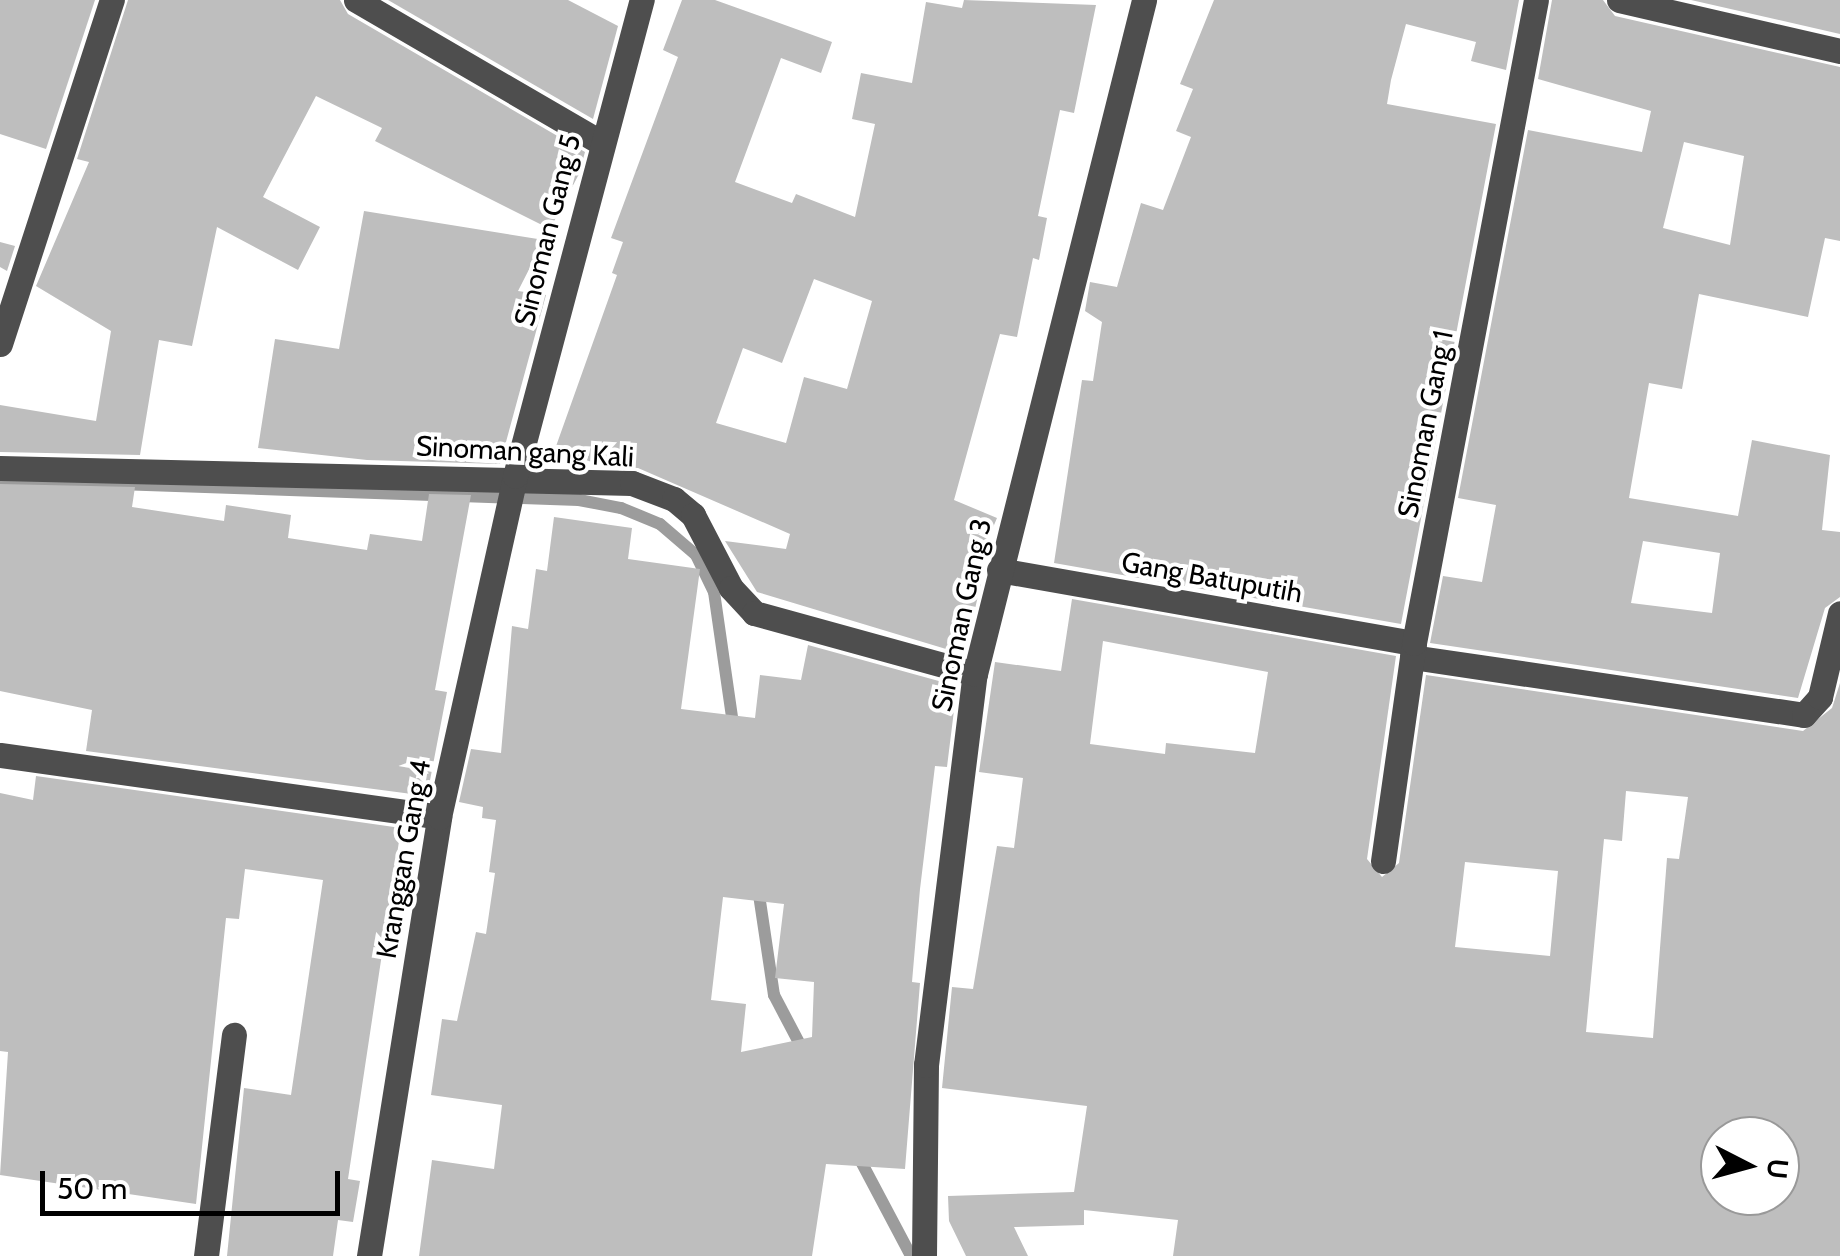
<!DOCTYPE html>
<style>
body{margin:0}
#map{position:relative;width:1840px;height:1256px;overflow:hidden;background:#fff;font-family:Cabin,sans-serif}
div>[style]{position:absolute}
.stream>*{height:12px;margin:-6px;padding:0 6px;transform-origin:6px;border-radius:6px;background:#9c9c9c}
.building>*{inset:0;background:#bebebe}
.minor>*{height:25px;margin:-12.5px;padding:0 12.5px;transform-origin:12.5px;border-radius:12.5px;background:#4e4e4e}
span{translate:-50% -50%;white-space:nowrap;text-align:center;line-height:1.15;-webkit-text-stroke:8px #fff;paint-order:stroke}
.street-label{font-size:28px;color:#000}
.north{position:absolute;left:1700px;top:1116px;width:100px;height:100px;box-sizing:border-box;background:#fff;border:2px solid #999;border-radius:50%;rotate:96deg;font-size:28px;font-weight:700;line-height:40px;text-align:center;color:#000}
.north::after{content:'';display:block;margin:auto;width:35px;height:45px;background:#000;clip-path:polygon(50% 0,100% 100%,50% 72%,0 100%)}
.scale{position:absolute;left:40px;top:1171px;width:300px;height:45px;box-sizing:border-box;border:5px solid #000;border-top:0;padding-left:12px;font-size:30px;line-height:35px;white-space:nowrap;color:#000;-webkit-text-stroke:8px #fff;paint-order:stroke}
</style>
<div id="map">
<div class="stream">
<i style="left:0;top:480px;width:579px;rotate:1.98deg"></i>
<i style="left:579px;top:500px;width:43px;rotate:10.8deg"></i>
<i style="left:621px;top:508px;width:42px;rotate:22.3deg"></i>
<i style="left:660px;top:524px;width:48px;rotate:40.7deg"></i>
<i style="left:696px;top:555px;width:41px;rotate:64.1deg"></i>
<i style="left:714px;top:592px;width:139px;rotate:81.8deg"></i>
<i style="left:758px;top:888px;width:108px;rotate:81.5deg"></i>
<i style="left:774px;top:995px;width:67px;rotate:62.3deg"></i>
<i style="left:856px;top:1152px;width:118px;rotate:62.1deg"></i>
</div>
<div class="building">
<i style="clip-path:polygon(0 0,95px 0,46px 149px,0 134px)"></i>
<i style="clip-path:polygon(128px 0,340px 0,348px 14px,585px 152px,579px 174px,550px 229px,375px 141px,382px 128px,316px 96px,263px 197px,320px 227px,298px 270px,217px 227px,192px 346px,159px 340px,140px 455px,0 452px,0 405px,96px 421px,111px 331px,36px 286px,89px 162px,77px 159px)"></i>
<i style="clip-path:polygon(388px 0,568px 0,618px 26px,593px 119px)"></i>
<i style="clip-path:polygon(evenodd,682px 0,715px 0,832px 42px,821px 73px,781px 58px,735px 182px,792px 203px,796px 194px,855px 217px,875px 124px,852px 119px,861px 73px,912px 83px,926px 2px,962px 8px,964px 0,1096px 5px,1074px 113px,1060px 110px,1038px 216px,1047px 218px,1039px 260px,1033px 258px,1017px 337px,1000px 334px,954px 500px,997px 518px,978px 563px,983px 574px,975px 609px,956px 652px,757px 592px,725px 541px,786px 549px,790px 534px,638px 468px,603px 466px,555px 449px,617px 275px,612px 273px,623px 242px,611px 238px,678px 57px,663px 50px,682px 0,814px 279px,872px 301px,847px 389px,804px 377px,786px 443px,716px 423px,743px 348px,782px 363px,814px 279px)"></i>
<i style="clip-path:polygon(1214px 0,1519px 0,1506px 70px,1471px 61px,1476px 42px,1406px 24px,1391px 80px,1387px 104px,1496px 124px,1401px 624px,1054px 563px,1082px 380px,1093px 381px,1102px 322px,1085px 311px,1090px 282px,1117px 287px,1141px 203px,1163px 210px,1191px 137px,1176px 131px,1193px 89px,1180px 84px)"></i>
<i style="clip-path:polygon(evenodd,1552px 0,1603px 0,1615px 16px,1840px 67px,1840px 241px,1825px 238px,1808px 317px,1699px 294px,1682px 389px,1649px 383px,1629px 498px,1738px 516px,1752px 440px,1830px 455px,1822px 530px,1840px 532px,1840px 597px,1825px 608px,1798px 698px,1430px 643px,1443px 576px,1482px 582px,1496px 505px,1458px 498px,1528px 130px,1642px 152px,1651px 111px,1538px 79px,1552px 0,1684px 142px,1744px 156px,1730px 245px,1663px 228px,1684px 142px,1552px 0,1643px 541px,1720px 553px,1712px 613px,1631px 603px,1643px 541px)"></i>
<i style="clip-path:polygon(1691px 0,1840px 0,1840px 34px)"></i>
<i style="clip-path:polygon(364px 211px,544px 240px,518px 291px,546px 295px,500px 464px,367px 460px,258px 448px,275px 339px,339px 349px)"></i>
<i style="clip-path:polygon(0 242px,15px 246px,7px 271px,0 267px)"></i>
<i style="clip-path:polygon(0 484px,135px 487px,132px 507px,224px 521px,226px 505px,291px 515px,288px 538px,367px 550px,370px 534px,422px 541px,429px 494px,471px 495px,435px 690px,447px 692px,427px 796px,86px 751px,92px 710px,0 691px)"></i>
<i style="clip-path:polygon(evenodd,554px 517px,632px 528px,628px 559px,700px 569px,681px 709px,755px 718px,760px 675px,801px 680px,808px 645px,957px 686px,947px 767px,935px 766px,920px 889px,912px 982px,920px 983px,905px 1169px,826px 1164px,812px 1256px,419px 1256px,432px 1160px,494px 1169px,502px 1105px,431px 1095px,442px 1019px,457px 1021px,476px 932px,486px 934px,495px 873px,489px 872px,496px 820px,482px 818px,483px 807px,459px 802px,471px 749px,501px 753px,512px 626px,528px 629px,536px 569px,547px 571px,554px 517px,723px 897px,784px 904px,775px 978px,814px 982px,812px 1037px,741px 1052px,746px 1004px,711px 1000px,723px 897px)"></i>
<i style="clip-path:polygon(evenodd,1072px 599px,1396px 656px,1367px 859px,1382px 877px,1399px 863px,1426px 675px,1803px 731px,1832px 708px,1840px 683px,1840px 1256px,1173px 1256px,1178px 1220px,1084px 1210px,1084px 1225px,1014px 1227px,1028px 1256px,966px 1256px,949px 1221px,948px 1196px,1074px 1192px,1087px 1106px,942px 1088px,952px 987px,973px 989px,997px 846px,1014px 848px,1023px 778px,979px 772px,995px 662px,1061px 671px,1072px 599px,1103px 641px,1268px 672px,1255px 753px,1166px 743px,1165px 754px,1090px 744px,1103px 641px,1072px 599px,1626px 791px,1688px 797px,1679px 859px,1667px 858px,1653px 1038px,1586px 1032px,1604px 839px,1622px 841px,1626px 791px,1072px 599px,1465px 862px,1558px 871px,1550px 956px,1455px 947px,1465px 862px,1072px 599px,1720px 1136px,1780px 1136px,1780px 1196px,1720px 1196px,1720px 1136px)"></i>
<i style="clip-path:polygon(36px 776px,401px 828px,348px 1179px,360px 1181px,353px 1222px,338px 1220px,333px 1256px,227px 1256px,244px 1088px,291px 1095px,323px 880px,245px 869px,239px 919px,226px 918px,196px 1204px,0 1175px,8px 1052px,0 1051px,0 793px,33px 800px)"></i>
</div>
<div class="minor">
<i style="left:356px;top:0;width:282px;rotate:30.2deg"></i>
<i style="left:1619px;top:0;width:227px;rotate:13deg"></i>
<i style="left:0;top:344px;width:362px;rotate:-72deg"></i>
<i style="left:0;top:468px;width:632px;rotate:1.36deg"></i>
<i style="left:632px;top:483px;width:45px;rotate:20.9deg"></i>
<i style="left:674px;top:499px;width:25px;rotate:40deg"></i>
<i style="left:693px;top:515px;width:82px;rotate:62.5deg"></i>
<i style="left:731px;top:588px;width:34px;rotate:47deg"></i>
<i style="left:754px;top:613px;width:229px;rotate:15.4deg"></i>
<i style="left:999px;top:570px;width:421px;rotate:10deg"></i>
<i style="left:1412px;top:657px;width:396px;rotate:8.4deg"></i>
<i style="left:1804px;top:715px;width:24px;rotate:-48deg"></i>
<i style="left:1820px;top:697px;width:86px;rotate:-76.6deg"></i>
<i style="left:0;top:755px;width:443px;rotate:8deg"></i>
<i style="left:1383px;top:861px;width:220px;rotate:-81.9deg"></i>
<i style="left:1414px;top:643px;width:654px;rotate:-79.26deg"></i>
<i style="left:206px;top:1256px;width:223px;rotate:-82.8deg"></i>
<i style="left:369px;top:1256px;width:445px;rotate:-80.9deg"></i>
<i style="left:439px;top:817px;width:349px;rotate:-77.4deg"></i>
<i style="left:515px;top:476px;width:493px;rotate:-75.1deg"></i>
<i style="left:924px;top:1256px;width:191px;rotate:-89.4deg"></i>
<i style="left:926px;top:1065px;width:394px;rotate:-82.9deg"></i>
<i style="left:975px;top:674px;width:695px;rotate:-75.92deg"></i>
</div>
<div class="street-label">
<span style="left:547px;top:230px;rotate:-76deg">Sinoman Gang 5</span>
<span style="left:1425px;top:424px;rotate:-79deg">Sinoman Gang 1</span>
<span style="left:525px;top:451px;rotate:3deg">Sinoman gang Kali</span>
<span style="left:1212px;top:577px;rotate:10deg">Gang Batuputih</span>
<span style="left:961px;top:615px;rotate:-78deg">Sinoman Gang 3</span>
<span style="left:403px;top:859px;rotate:-80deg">Kranggan Gang 4</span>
</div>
<div class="north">U</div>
<div class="scale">50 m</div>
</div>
